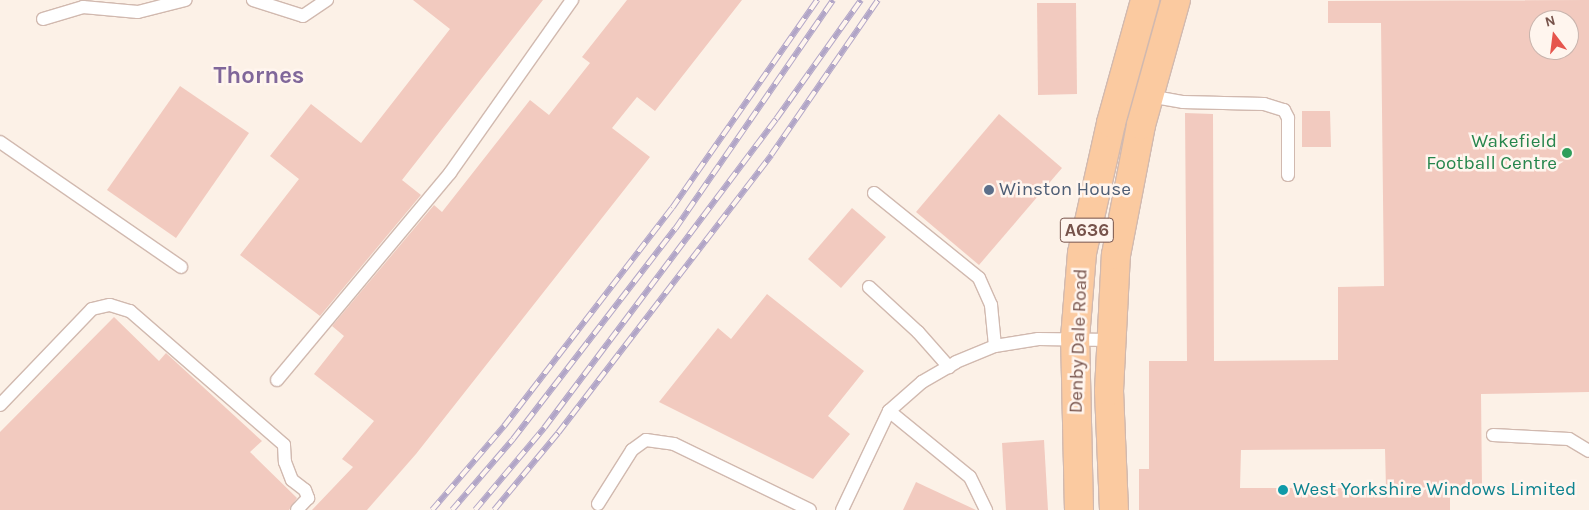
<!DOCTYPE html>
<style>
body{margin:0}
#map{position:relative;width:1589px;height:510px;overflow:hidden;background:#fcf1e7;font-family:Karla,sans-serif}
div>[style]{position:absolute}
.building>*{inset:0;background:#f2cabf}
.roads{filter:drop-shadow(1px 0 #d1b9af) drop-shadow(-1px 0 #d1b9af) drop-shadow(0 1px #d1b9af) drop-shadow(0 -1px #d1b9af)}
.lane>*{height:12px;margin:-6px;padding:0 6px;transform-origin:6px;border-radius:6px;background:#fff}
.primary>*{height:28px;margin:-14px;padding:0 14px;transform-origin:14px;border-radius:14px;background:#fbcaa0}
.rail>*{height:5.5px;margin-top:-2.75px;transform-origin:0;background:repeating-linear-gradient(90deg,#fff5ee 0 11px,#b1a5c7 0 22px);box-sizing:border-box;border-block:1px solid #b1a5c7}
.dots>*{width:14px;height:14px;translate:-50% -50%;box-sizing:border-box;border:2px solid #fff5ee;border-radius:50%}
span{translate:-50% -50%;white-space:nowrap;text-align:center;line-height:1.15;-webkit-text-stroke:5px #fff5ee;paint-order:stroke}
.shield-label span{padding:1px 4px;background:#fff5ee;border:1px solid;border-radius:4px;-webkit-text-stroke-width:0}
.shield-label{font-size:18px;color:#77534b;font-weight:700}
.leisure-label{font-size:19px;color:#27864d}
.right{translate:-100% -50%;text-align:right}
.service-label{font-size:19px;color:#4e5e75}
.left{translate:0 -50%;text-align:left}
.street-label{font-size:19px;color:#77534b}
.culture-label{font-size:19px;color:#0d838f}
.district-label{font-size:24px;color:#80679a;font-weight:700}
.north{position:absolute;left:1529px;top:10px;width:50px;height:50px;box-sizing:border-box;background:#fff5ee;border:1px solid #c9b4ad;border-radius:50%;rotate:345deg;font-size:14px;font-weight:700;line-height:20px;text-align:center;color:#77534b}
.north::after{content:'';display:block;margin:auto;width:18px;height:22px;background:#e6554d;clip-path:polygon(50% 0,100% 100%,50% 72%,0 100%)}
</style>
<div id="map">
<div class="building">
<i style="clip-path:polygon(413px 0,543px 0,402px 180px,421px 195px,320px 316px,240px 255px,299px 179px,270px 156px,311px 104px,361px 143px,450px 29px)"></i>
<i style="clip-path:polygon(627px 0,742px 0,655px 111px,637px 97px,612px 128px,650px 157px,416px 454px,367px 510px,312px 510px,353px 467px,342px 459px,374px 421px,314px 374px,344px 336px,332px 326px,434px 205px,442px 212px,530px 100px,549px 115px,590px 63px,582px 57px)"></i>
<i style="clip-path:polygon(evenodd,1589px 0,1589px 392px,1481px 394px,1482px 486px,1450px 487px,1450px 510px,1139px 510px,1139px 469px,1149px 469px,1149px 361px,1187px 361px,1185px 113px,1213px 114px,1214px 361px,1338px 360px,1338px 287px,1384px 286px,1381px 23px,1328px 23px,1328px 1px,1589px 0,1539px 20px,1569px 20px,1569px 50px,1539px 50px,1539px 20px,1589px 0,1385px 449px,1386px 488px,1240px 488px,1241px 450px,1385px 449px)"></i>
<i style="clip-path:polygon(1037px 3px,1076px 3px,1077px 94px,1038px 95px)"></i>
<i style="clip-path:polygon(180px 86px,249px 133px,176px 238px,107px 190px)"></i>
<i style="clip-path:polygon(1302px 111px,1330px 111px,1331px 147px,1302px 147px)"></i>
<i style="clip-path:polygon(999px 114px,1062px 168px,979px 265px,916px 212px)"></i>
<i style="clip-path:polygon(852px 208px,886px 237px,841px 288px,808px 259px)"></i>
<i style="clip-path:polygon(767px 294px,864px 371px,828px 416px,850px 434px,813px 479px,659px 402px,718px 328px,731px 339px)"></i>
<i style="clip-path:polygon(114px 317px,159px 361px,166px 353px,262px 441px,250px 452px,297px 498px,289px 510px,0 510px,0 432px)"></i>
<i style="clip-path:polygon(1044px 440px,1048px 510px,1006px 510px,1002px 443px)"></i>
<i style="clip-path:polygon(916px 482px,976px 510px,903px 510px)"></i>
</div>
<div class="roads">
<div class="lane">
<i style="left:253px;top:0;width:52px;rotate:17.7deg"></i>
<i style="left:303px;top:16px;width:29px;rotate:-34deg"></i>
<i style="left:43px;top:19px;width:42px;rotate:-16.7deg"></i>
<i style="left:83px;top:7px;width:55px;rotate:5.2deg"></i>
<i style="left:138px;top:12px;width:49px;rotate:-14.3deg"></i>
<i style="left:1149px;top:96px;width:35px;rotate:10deg"></i>
<i style="left:1183px;top:102px;width:81px;rotate:1.4deg"></i>
<i style="left:1264px;top:104px;width:21px;rotate:17deg"></i>
<i style="left:1284px;top:110px;width:9px;rotate:63deg"></i>
<i style="left:1288px;top:118px;width:57px;rotate:90deg"></i>
<i style="left:0;top:142px;width:220px;rotate:34.6deg"></i>
<i style="left:874px;top:193px;width:135px;rotate:39deg"></i>
<i style="left:979px;top:278px;width:30px;rotate:66deg"></i>
<i style="left:991px;top:305px;width:41px;rotate:84.4deg"></i>
<i style="left:869px;top:287px;width:67px;rotate:42.6deg"></i>
<i style="left:918px;top:332px;width:47px;rotate:48.5deg"></i>
<i style="left:277px;top:380px;width:270px;rotate:-50.1deg"></i>
<i style="left:450px;top:173px;width:212px;rotate:-54.8deg"></i>
<i style="left:0;top:405px;width:133px;rotate:-46.2deg"></i>
<i style="left:92px;top:309px;width:18px;rotate:-13deg"></i>
<i style="left:110px;top:305px;width:21px;rotate:17deg"></i>
<i style="left:130px;top:311px;width:204px;rotate:41deg"></i>
<i style="left:284px;top:445px;width:17px;rotate:87deg"></i>
<i style="left:285px;top:462px;width:19px;rotate:69deg"></i>
<i style="left:292px;top:480px;width:16px;rotate:38deg"></i>
<i style="left:305px;top:490px;width:9px;rotate:69deg"></i>
<i style="left:308px;top:498px;width:16px;rotate:133deg"></i>
<i style="left:889px;top:411px;width:104px;rotate:39.2deg"></i>
<i style="left:970px;top:477px;width:37px;rotate:64deg"></i>
<i style="left:1493px;top:435px;width:76px;rotate:3deg"></i>
<i style="left:1569px;top:439px;width:23px;rotate:31deg"></i>
<i style="left:598px;top:504px;width:64px;rotate:-57.8deg"></i>
<i style="left:632px;top:450px;width:17px;rotate:-36deg"></i>
<i style="left:646px;top:440px;width:28px;rotate:8deg"></i>
<i style="left:674px;top:444px;width:151px;rotate:25.9deg"></i>
<i style="left:842px;top:510px;width:110px;rotate:-64.6deg"></i>
<i style="left:889px;top:411px;width:44px;rotate:-41.3deg"></i>
<i style="left:922px;top:382px;width:39px;rotate:-30deg"></i>
<i style="left:956px;top:362px;width:42px;rotate:-22.3deg"></i>
<i style="left:995px;top:346px;width:44px;rotate:-9.2deg"></i>
<i style="left:1038px;top:339px;width:74px;rotate:0.8deg"></i>
</div>
<div class="primary">
<i style="left:1079px;top:510px;width:172px;rotate:-91.3deg"></i>
<i style="left:1075px;top:338px;width:85px;rotate:-85.3deg"></i>
<i style="left:1082px;top:253px;width:133px;rotate:-77.4deg"></i>
<i style="left:1111px;top:123px;width:128px;rotate:-74.5deg"></i>
<i style="left:1114px;top:510px;width:119px;rotate:-92.4deg"></i>
<i style="left:1109px;top:391px;width:136px;rotate:-87.1deg"></i>
<i style="left:1116px;top:255px;width:132px;rotate:-79.1deg"></i>
<i style="left:1141px;top:125px;width:130px;rotate:-74.4deg"></i>
</div>
</div>
<div class="rail">
<i style="left:432px;top:510px;width:111px;rotate:-49.4deg"></i>
<i style="left:504px;top:426px;width:275px;rotate:-52.4deg"></i>
<i style="left:672px;top:208px;width:254px;rotate:-55.1deg"></i>
<i style="left:452px;top:510px;width:94px;rotate:-49.3deg"></i>
<i style="left:513px;top:439px;width:265px;rotate:-52.4deg"></i>
<i style="left:675px;top:229px;width:278px;rotate:-55.4deg"></i>
<i style="left:475px;top:510px;width:107px;rotate:-49.9deg"></i>
<i style="left:544px;top:428px;width:386px;rotate:-53.1deg"></i>
<i style="left:776px;top:119px;width:146px;rotate:-54.5deg"></i>
<i style="left:494px;top:510px;width:100px;rotate:-50.3deg"></i>
<i style="left:558px;top:433px;width:350px;rotate:-52.5deg"></i>
<i style="left:771px;top:155px;width:188px;rotate:-55.4deg"></i>
</div>
<div class="dots">
<i style="left:1567px;top:153px;background:#2e9e5b"></i>
<i style="left:989px;top:190px;background:#5c6f8a"></i>
<i style="left:1283px;top:490px;background:#0f9aa8"></i>
</div>
<div class="shield-label">
<span style="left:1087px;top:230px">A636</span>
</div>
<div class="leisure-label">
<span class="right" style="left:1557px;top:153px">Wakefield<br>Football Centre</span>
</div>
<div class="service-label">
<span class="left" style="left:999px;top:190px">Winston House</span>
</div>
<div class="street-label">
<span style="left:1079px;top:341px;rotate:-88deg">Denby Dale Road</span>
</div>
<div class="culture-label">
<span class="left" style="left:1293px;top:490px">West Yorkshire Windows Limited</span>
</div>
<div class="district-label">
<span style="left:259px;top:76px">Thornes</span>
</div>
<div class="north">N</div>
</div>
